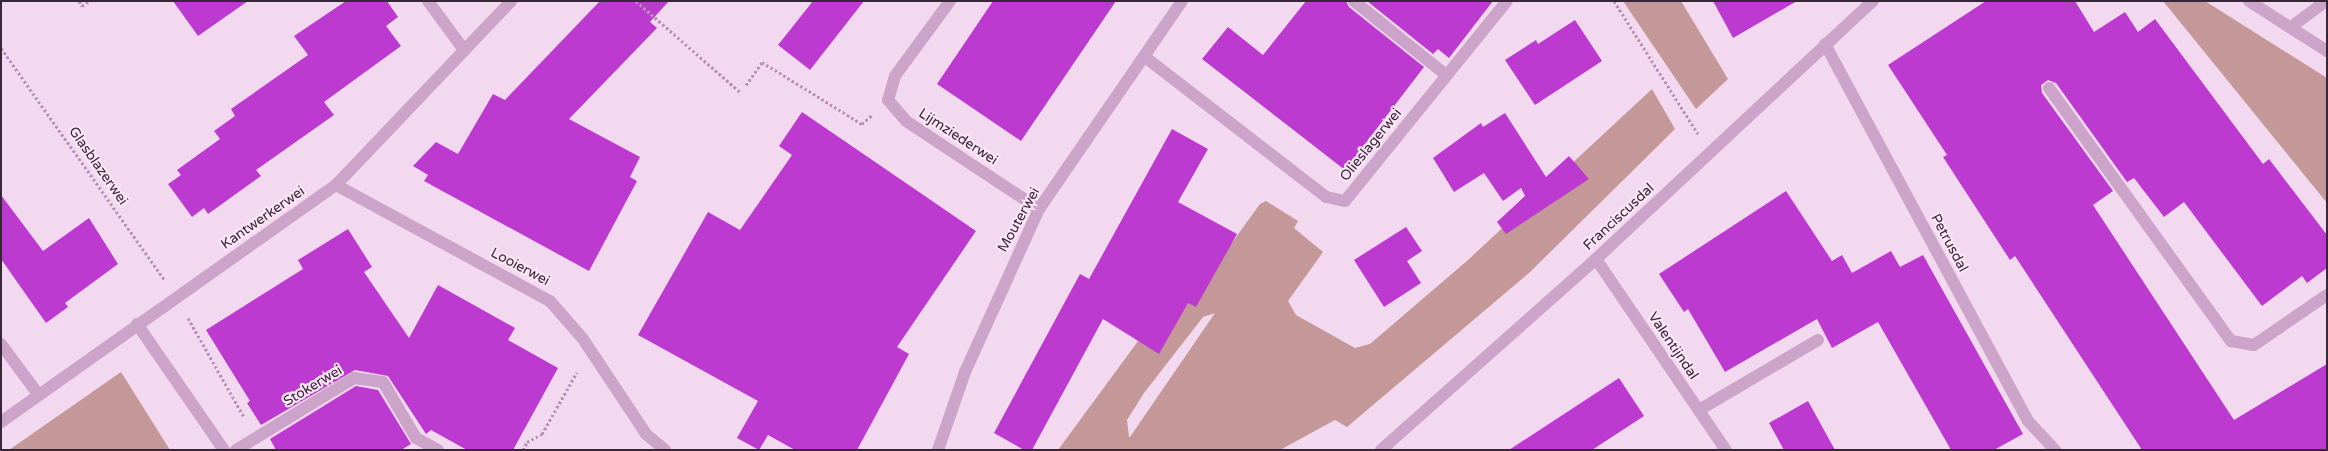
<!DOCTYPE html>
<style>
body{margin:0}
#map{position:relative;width:2328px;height:451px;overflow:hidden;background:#f3d9ef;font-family:"Varela Round",sans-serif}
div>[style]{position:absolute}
.green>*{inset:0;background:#c49799}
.building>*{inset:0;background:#bd3ad0}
.path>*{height:3px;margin-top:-1.5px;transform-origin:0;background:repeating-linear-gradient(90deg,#b88eb6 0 2.5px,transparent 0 5px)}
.minor>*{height:12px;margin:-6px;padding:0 6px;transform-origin:6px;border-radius:6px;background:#cca4c9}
span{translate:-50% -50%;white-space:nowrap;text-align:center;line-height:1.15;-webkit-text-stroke:4.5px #fbe5f7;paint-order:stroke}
.street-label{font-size:14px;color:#362637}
.frame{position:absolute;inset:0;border:2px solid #362637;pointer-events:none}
</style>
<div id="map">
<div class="green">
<i style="clip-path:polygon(1623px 1px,1681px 1px,1728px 79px,1696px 109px)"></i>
<i style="clip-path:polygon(2163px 1px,2205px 1px,2327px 78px,2327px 203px)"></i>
<i style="clip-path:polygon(evenodd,1652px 89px,1675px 129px,1529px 273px,1347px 427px,1335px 420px,1280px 450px,1058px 450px,1169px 299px,1197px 291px,1260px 204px,1266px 201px,1298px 221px,1294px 228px,1323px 252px,1288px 301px,1296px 315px,1355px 348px,1370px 344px,1468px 260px,1652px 89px,1215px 313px,1130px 437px,1129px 437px,1127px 420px,1144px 393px,1203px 317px,1215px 313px)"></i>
<i style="clip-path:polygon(121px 372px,170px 450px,9px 450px)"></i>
</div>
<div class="building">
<i style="clip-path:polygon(173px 1px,248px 1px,198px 36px)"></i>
<i style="clip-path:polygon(346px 1px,387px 1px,398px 17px,386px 26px,401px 46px,324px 102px,334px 115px,256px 170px,261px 176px,208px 214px,204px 208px,192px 217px,168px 184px,181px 175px,177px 170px,220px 139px,214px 131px,235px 116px,231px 109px,308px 55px,294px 36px)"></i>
<i style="clip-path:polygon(600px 1px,669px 1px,650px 22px,657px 28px,569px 119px,640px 157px,630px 177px,637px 181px,589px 271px,424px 181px,428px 175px,413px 166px,436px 142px,458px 154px,493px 94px,505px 100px)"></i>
<i style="clip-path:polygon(813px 1px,864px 1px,810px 70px,778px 45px)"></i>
<i style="clip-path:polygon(993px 1px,1116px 1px,1021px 141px,937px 84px)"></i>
<i style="clip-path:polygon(1306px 1px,1346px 1px,1349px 7px,1424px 67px,1345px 170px,1202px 59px,1228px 27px,1263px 55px)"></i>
<i style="clip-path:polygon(1367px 1px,1493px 1px,1449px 58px,1438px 49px,1433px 54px)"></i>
<i style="clip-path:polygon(1713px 1px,1797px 1px,1733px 38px)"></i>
<i style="clip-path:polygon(1986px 1px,2075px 1px,2094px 32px,2125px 12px,2138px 32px,2155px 19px,2263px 164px,2269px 159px,2327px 235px,2327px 268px,2307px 283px,2302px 276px,2262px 306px,2184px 202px,2164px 217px,2134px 178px,2127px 182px,2056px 83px,2048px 80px,2041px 85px,2042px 93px,2113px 191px,2093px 205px,2234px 420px,2327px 364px,2327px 450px,2142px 450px,2015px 256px,2010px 260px,1943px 157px,1947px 155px,1888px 65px)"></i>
<i style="clip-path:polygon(1575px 20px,1602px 61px,1535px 105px,1505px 60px,1536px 40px,1538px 44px)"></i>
<i style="clip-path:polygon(802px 112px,976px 231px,897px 347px,909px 354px,857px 450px,795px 450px,768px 435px,759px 450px,737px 438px,758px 401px,638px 335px,708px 212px,740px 230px,792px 155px,779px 146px)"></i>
<i style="clip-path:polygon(1505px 113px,1546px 177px,1569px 156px,1589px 179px,1506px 234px,1497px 222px,1525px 196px,1521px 188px,1503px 201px,1484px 173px,1454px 192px,1433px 158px,1481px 123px,1483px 127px)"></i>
<i style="clip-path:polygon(1172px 129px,1208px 149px,1178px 202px,1237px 234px,1196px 307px,1188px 303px,1159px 354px,1103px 319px,1032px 450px,1024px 450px,994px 433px,1080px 274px,1089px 279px)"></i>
<i style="clip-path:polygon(1786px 191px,1832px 261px,1842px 255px,1852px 273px,1891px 251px,1900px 267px,1923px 255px,2023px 434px,1994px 450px,1951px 450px,1878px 322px,1832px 348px,1817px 319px,1725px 372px,1688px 309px,1684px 312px,1659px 274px)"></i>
<i style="clip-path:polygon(1px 195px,43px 251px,89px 218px,118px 264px,65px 303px,68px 307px,46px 323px,1px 259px)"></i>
<i style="clip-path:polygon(1406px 227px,1422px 251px,1407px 261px,1421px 283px,1384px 307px,1354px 260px)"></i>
<i style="clip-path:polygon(348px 229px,372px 267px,364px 272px,409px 338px,438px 285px,515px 328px,508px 340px,558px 368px,513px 450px,467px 450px,431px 430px,426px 434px,388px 376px,355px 370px,261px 425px,247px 403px,250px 401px,206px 330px,303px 269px,298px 260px)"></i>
<i style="clip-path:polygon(1619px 378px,1644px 416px,1592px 450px,1509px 450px)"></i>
<i style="clip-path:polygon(356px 386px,378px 390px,411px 444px,401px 450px,276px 450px,270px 439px)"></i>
<i style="clip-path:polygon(1808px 401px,1835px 450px,1784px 450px,1769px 423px)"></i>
</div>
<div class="path">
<i style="left:79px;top:1px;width:6px;rotate:59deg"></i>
<i style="left:82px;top:6px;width:9px;rotate:-36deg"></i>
<i style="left:636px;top:1px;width:140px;rotate:41.2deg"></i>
<i style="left:1614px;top:1px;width:157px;rotate:57.7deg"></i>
<i style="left:1px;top:48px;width:283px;rotate:54.8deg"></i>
<i style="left:746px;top:85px;width:28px;rotate:-55deg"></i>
<i style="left:762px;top:62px;width:118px;rotate:31.8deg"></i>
<i style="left:862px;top:124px;width:13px;rotate:-42deg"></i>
<i style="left:188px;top:318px;width:114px;rotate:60.5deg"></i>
<i style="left:523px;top:450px;width:9px;rotate:-63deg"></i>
<i style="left:527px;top:442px;width:17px;rotate:-28deg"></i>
<i style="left:542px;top:434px;width:71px;rotate:-60.6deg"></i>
</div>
<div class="minor">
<i style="left:428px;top:1px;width:61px;rotate:53.7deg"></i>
<i style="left:950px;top:1px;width:93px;rotate:126.3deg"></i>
<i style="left:895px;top:76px;width:25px;rotate:106deg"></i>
<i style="left:888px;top:100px;width:28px;rotate:49deg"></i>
<i style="left:906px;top:121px;width:159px;rotate:33.5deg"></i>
<i style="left:1354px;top:1px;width:118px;rotate:38.8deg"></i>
<i style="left:2249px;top:1px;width:93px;rotate:32.7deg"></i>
<i style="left:2291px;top:27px;width:44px;rotate:-36.6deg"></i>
<i style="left:1825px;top:44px;width:428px;rotate:61.7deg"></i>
<i style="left:2028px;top:421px;width:40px;rotate:47deg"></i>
<i style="left:1145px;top:57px;width:229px;rotate:37.7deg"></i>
<i style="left:1326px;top:197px;width:19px;rotate:12deg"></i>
<i style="left:1345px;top:201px;width:257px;rotate:-51deg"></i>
<i style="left:2049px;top:88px;width:312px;rotate:54.3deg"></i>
<i style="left:2231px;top:341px;width:23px;rotate:10deg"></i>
<i style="left:2254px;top:345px;width:88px;rotate:-34.4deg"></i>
<i style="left:336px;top:185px;width:243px;rotate:28.5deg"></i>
<i style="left:550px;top:301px;width:50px;rotate:49deg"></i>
<i style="left:583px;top:339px;width:114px;rotate:56.4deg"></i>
<i style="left:646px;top:434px;width:25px;rotate:40deg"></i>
<i style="left:1596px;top:259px;width:231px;rotate:55.8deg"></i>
<i style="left:137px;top:324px;width:153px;rotate:55.4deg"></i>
<i style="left:1px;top:344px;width:62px;rotate:53.5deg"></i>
<i style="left:1699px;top:410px;width:138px;rotate:-30.5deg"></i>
<i style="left:1px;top:422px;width:410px;rotate:-35.3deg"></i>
<i style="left:336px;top:185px;width:254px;rotate:-46.4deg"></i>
<i style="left:236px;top:450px;width:138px;rotate:-31.4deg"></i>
<i style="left:354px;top:378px;width:29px;rotate:8deg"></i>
<i style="left:383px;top:382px;width:65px;rotate:59.5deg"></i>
<i style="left:416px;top:438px;width:25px;rotate:29deg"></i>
<i style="left:938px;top:450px;width:83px;rotate:-70.9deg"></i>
<i style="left:965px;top:372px;width:179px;rotate:-65.6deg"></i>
<i style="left:1039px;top:209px;width:252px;rotate:-55.5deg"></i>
<i style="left:1381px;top:450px;width:288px;rotate:-41.6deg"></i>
<i style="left:1596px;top:259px;width:379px;rotate:-43deg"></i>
</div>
<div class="street-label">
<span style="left:958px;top:137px;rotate:33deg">Lijmziederwei</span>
<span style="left:1371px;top:145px;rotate:-51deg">Olieslagerwei</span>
<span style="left:98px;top:166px;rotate:55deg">Glasblazerwei</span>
<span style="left:1619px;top:217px;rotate:-43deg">Franciscusdal</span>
<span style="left:263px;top:218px;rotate:-35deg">Kantwerkerwei</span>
<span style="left:1019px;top:220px;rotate:-61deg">Mouterwei</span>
<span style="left:1949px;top:243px;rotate:62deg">Petrusdal</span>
<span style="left:520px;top:267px;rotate:28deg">Looierwei</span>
<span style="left:1673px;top:346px;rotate:56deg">Valentijndal</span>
<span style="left:313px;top:386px;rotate:-31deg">Stokerwei</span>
</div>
<div class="frame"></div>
</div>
